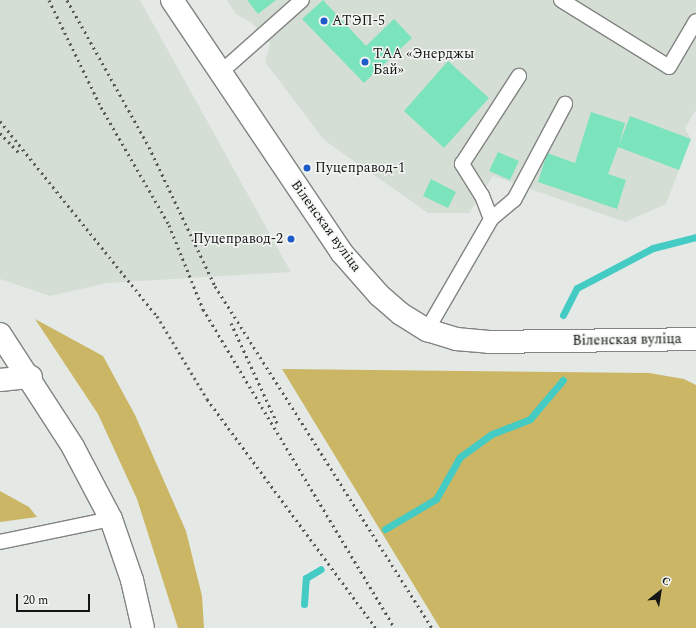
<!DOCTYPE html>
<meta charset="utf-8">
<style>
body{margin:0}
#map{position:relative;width:696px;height:628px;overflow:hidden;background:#e5e9e5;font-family:Spectral,serif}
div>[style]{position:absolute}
.built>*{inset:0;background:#d5ded4}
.green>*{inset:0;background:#cab665}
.stream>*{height:7px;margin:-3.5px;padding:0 3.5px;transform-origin:3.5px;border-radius:3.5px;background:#44cbc4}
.building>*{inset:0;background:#7be4bc}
.roads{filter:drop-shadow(1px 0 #818481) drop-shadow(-1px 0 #818481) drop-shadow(0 1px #818481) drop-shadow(0 -1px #818481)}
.lane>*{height:14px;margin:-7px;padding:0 7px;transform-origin:7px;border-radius:7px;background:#fff}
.secondary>*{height:22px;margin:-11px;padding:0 11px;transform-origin:11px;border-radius:11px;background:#fff}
.primary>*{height:22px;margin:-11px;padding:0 11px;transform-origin:11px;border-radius:11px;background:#fff}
.rail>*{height:3px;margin-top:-1.5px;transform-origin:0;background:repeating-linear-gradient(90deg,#575857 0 2px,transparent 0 6px)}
.dots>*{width:11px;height:11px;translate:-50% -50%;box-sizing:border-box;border:2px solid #f3f6f2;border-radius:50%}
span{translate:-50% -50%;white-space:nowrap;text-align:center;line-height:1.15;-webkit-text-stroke:3px #f3f6f2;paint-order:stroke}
.poi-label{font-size:14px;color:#141514}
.left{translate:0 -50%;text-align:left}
.right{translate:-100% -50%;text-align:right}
.street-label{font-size:14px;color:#141514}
.north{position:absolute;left:640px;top:572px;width:40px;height:40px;-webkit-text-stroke:3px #f3f6f2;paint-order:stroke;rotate:30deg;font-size:11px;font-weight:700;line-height:16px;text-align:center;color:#141514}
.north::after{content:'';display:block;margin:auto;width:14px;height:18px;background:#141514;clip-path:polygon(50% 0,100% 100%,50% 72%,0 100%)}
.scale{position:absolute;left:16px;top:594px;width:74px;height:18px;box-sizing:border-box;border:2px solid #141514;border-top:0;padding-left:5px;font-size:12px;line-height:14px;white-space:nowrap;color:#141514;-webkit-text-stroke:3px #f3f6f2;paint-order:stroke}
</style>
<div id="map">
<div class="built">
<i style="clip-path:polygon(0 0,140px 0,291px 272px,107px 283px,50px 296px,0 279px)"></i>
<i style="clip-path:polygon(227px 0,696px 0,696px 110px,685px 128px,691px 139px,666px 204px,625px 222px,493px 176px,469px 213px,428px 213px,324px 140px,265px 62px,270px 44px,252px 23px,236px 14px)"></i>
</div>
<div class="green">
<i style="clip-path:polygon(35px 319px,103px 356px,135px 415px,186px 531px,202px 596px,204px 628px,178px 628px,137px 499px,98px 414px)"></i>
<i style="clip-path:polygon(282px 369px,649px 373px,684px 379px,696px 385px,696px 628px,440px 628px)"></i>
<i style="clip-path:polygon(0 491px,29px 507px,37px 517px,0 522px)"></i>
</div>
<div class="stream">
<i style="left:563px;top:315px;width:30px;rotate:-63deg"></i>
<i style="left:577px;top:288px;width:86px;rotate:-27.8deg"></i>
<i style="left:653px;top:248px;width:44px;rotate:-14.3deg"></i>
<i style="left:385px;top:529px;width:59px;rotate:-30.5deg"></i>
<i style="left:436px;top:499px;width:48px;rotate:-60.3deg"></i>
<i style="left:460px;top:457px;width:39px;rotate:-36deg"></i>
<i style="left:492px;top:434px;width:41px;rotate:-21.5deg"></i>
<i style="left:530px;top:419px;width:51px;rotate:-49.8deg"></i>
<i style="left:304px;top:604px;width:26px;rotate:-86deg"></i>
<i style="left:306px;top:578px;width:17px;rotate:-31deg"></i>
</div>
<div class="building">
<i style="clip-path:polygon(247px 0,276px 0,258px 14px)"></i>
<i style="clip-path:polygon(323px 0,366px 46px,394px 19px,412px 38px,364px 83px,302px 19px)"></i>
<i style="clip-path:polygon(448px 61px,489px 98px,444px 148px,404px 111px)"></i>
<i style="clip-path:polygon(591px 112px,625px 123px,619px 145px,630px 116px,691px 139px,679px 170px,618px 147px,608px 174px,626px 180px,617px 209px,538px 182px,547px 153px,575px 163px)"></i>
<i style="clip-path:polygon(498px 152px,519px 161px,510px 180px,489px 171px)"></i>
<i style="clip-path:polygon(431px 179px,456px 192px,448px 208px,423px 196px)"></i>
</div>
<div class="roads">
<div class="lane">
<i style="left:561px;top:0;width:127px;rotate:31.8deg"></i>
<i style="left:669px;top:67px;width:53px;rotate:-59.6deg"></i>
<i style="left:221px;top:72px;width:108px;rotate:-41.6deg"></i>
<i style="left:491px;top:219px;width:30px;rotate:-40deg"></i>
<i style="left:514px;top:200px;width:109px;rotate:-62deg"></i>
<i style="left:427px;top:330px;width:128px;rotate:-60deg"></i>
<i style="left:491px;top:219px;width:25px;rotate:-111deg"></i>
<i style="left:482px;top:196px;width:38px;rotate:-122deg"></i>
<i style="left:462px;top:164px;width:105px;rotate:-57.1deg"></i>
<i style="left:0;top:542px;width:113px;rotate:-11.7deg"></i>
</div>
<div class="secondary">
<i style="left:172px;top:0;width:305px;rotate:56.1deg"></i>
<i style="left:342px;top:253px;width:56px;rotate:48.6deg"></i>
<i style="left:379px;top:295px;width:29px;rotate:41deg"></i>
<i style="left:401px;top:314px;width:31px;rotate:32deg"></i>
<i style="left:427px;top:330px;width:30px;rotate:17deg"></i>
<i style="left:456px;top:339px;width:33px;rotate:5deg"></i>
<i style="left:489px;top:342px;width:207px;rotate:-0.8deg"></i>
<i style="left:0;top:334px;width:135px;rotate:57.1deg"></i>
<i style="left:73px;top:447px;width:81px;rotate:62.2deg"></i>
<i style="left:111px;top:519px;width:65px;rotate:71deg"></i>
<i style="left:132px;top:580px;width:49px;rotate:77.1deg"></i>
</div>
<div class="primary">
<i style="left:0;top:380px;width:31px;rotate:-6deg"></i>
</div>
</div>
<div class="rail">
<i style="left:49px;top:0;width:119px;rotate:64.1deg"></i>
<i style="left:101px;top:107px;width:136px;rotate:60deg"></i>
<i style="left:169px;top:225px;width:91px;rotate:68deg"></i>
<i style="left:203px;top:309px;width:372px;rotate:59deg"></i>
<i style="left:67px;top:0;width:168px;rotate:60.8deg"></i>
<i style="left:149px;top:147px;width:154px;rotate:64.6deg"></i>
<i style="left:215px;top:286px;width:405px;rotate:57.6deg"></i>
<i style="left:0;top:121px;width:250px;rotate:51.2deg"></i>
<i style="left:157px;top:316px;width:97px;rotate:58.9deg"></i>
<i style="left:207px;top:399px;width:285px;rotate:53.6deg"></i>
<i style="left:0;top:133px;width:28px;rotate:46deg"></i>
<i style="left:231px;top:323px;width:110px;rotate:65.3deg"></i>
</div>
<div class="dots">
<i style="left:324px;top:21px;background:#1e5bc8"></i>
<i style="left:365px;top:62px;background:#1e5bc8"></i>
<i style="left:307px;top:168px;background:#1e5bc8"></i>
<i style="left:291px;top:239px;background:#1e5bc8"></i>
</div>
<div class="poi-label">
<span class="left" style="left:332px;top:21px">АТЭП-5</span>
<span class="left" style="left:373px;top:62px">ТАА «Энерджы<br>Бай»</span>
<span class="left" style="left:315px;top:168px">Пуцеправод-1</span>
<span class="right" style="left:283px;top:239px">Пуцеправод-2</span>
</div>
<div class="street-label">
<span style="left:326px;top:226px;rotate:54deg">Віленская вуліца</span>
<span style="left:627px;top:340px;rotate:-1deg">Віленская вуліца</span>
</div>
<div class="north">С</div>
<div class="scale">20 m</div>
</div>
